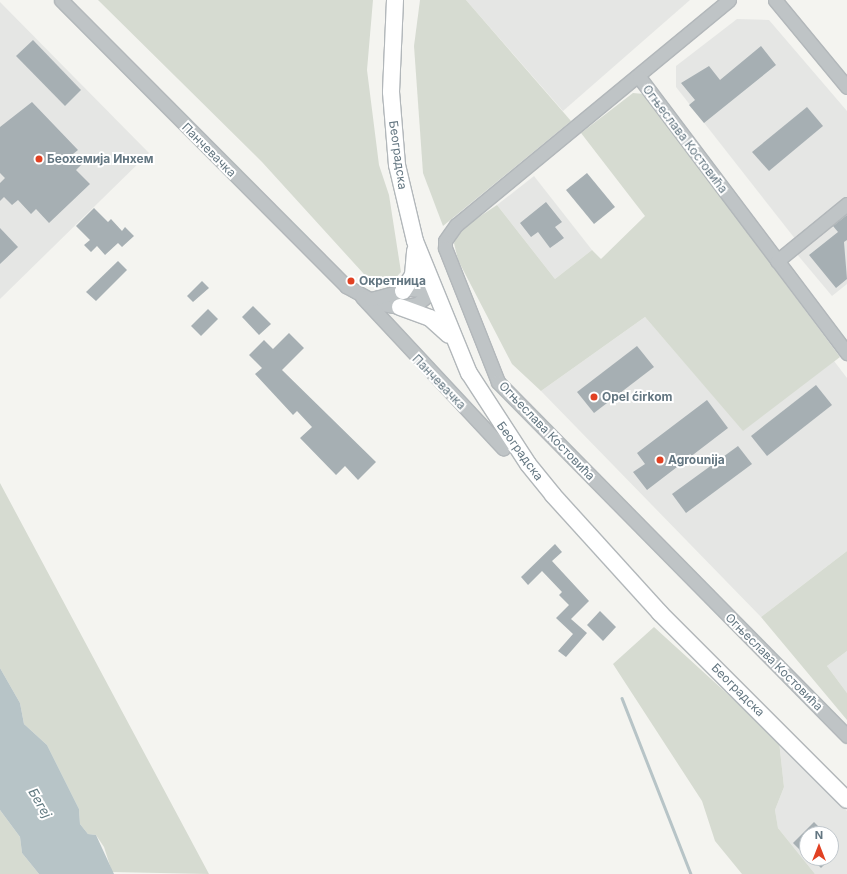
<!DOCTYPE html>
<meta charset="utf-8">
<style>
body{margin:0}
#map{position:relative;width:847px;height:874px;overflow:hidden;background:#f4f4f0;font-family:Inter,sans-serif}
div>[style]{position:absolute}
.built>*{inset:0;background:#e5e6e4}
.green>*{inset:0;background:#d6dbd1}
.water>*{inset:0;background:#b7c4c7}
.stream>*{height:2.5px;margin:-1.25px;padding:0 1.25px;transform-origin:1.25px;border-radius:1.25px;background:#b7c4c7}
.building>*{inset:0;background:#a6afb3}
.roads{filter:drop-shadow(1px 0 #b2b7ba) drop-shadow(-1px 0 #b2b7ba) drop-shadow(0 1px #b2b7ba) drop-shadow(0 -1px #b2b7ba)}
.minor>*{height:13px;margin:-6.5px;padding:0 6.5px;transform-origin:6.5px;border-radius:6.5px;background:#bfc4c6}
.major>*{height:16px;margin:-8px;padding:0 8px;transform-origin:8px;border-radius:8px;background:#fff}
.dots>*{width:11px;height:11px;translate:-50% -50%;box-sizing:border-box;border:2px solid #fff;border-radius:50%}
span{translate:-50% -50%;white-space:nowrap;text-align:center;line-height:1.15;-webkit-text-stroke:4px #fff;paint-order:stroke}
.street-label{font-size:12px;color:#637681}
.poi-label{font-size:12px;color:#637681;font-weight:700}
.left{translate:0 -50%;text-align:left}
.water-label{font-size:13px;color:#5f787f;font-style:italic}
.north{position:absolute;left:799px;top:826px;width:40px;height:40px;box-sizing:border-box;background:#fff;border:1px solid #c1c8cd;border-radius:50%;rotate:0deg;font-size:11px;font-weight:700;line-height:16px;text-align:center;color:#637681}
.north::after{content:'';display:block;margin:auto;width:14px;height:18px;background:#e14123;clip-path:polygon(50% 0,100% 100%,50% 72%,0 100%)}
</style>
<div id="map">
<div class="built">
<i style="clip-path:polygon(466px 0,690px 0,563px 111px)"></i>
<i style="clip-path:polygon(0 2px,149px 153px,0 299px)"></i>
<i style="clip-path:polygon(737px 19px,769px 20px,847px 111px,847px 199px,796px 240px,676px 87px,676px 66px)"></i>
<i style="clip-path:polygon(534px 176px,592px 250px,555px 279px,497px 205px)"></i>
<i style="clip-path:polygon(847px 212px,847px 284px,832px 296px,796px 253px)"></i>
<i style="clip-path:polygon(645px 317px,743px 430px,834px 361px,847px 378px,847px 551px,761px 617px,541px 391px)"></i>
<i style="clip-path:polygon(847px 651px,847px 693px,827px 666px)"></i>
<i style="clip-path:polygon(evenodd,779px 741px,847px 811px,847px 874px,815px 874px,778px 828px,775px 810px,784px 787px,779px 741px,807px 834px,831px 834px,831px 858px,807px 858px,807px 834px)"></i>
</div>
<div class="green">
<i style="clip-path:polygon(98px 0,373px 0,367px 70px,379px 165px,389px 195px,401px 272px,391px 283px,373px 284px,262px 162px)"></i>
<i style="clip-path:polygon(420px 0,466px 0,571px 121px,443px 226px,423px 173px,414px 46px)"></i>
<i style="clip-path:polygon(633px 93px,644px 94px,840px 357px,743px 431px,645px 317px,541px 391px,512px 364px,458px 260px,454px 243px,461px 229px,497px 205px,555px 279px,592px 250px,601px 259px,645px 216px,581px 133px)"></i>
<i style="clip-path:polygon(0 483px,209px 874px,112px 872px,104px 847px,96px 835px,88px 834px,80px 824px,79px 809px,47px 745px,24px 724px,20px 703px,0 668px)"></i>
<i style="clip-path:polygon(847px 551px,847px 651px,827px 666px,847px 693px,847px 720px,761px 617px)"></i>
<i style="clip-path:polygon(654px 627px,779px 741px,784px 787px,775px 810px,778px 828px,815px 874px,742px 874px,715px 841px,702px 801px,613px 664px)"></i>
<i style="clip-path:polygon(0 810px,20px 837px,22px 853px,39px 874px,0 874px)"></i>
</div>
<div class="water">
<i style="clip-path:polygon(0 668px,20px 703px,24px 724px,47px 745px,79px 809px,80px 824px,88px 834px,96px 835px,114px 874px,39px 874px,22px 853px,20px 837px,0 810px)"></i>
</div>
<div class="stream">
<i style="left:622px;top:698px;width:189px;rotate:68.6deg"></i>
</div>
<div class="building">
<i style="clip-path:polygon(33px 40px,81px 90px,65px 106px,16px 56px)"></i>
<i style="clip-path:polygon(761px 46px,776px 65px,704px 123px,689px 105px,695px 100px,681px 83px,709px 66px,720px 80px)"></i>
<i style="clip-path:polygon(32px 102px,78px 150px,73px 154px,82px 164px,76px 170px,90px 184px,49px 223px,36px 209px,31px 214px,18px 200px,12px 205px,4px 197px,0 201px,0 183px,5px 178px,0 173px,0 127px)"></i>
<i style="clip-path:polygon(807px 107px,823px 126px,769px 171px,752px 152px)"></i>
<i style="clip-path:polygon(587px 173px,615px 207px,594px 224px,566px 190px)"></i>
<i style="clip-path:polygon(546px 202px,562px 222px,555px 227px,564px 238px,550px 248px,538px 232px,531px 237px,520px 223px)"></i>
<i style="clip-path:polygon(94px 208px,108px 222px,111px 219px,122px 231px,125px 227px,134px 236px,122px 247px,118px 243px,105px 255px,97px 246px,91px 252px,84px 245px,90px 240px,76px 226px)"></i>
<i style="clip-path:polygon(847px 215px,847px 240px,844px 242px,847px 279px,836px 288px,809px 255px,838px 232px,833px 226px)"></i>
<i style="clip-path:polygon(0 228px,18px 247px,0 264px)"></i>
<i style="clip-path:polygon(118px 261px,127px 270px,96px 301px,86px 292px)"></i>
<i style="clip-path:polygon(202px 281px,209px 288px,193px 302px,187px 296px)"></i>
<i style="clip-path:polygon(253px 306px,271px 324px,259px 335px,242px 317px)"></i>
<i style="clip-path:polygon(208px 309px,218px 319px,201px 336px,191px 326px)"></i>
<i style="clip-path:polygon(289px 333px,304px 348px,282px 370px,376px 462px,358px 480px,345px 466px,336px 475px,300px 438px,312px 427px,297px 411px,293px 415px,255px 374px,262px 368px,249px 355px,264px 340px,273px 349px)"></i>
<i style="clip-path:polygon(637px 346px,654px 367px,594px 413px,577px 392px)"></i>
<i style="clip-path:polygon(816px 385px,832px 405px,767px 456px,751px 436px)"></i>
<i style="clip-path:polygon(707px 400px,728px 428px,647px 490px,633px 472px,645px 464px,637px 453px)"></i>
<i style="clip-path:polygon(738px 446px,752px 464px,686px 513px,672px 494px)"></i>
<i style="clip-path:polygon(555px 544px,562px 552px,552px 561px,589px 601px,571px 619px,587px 633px,566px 657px,558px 651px,573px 634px,556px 618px,569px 605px,559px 595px,562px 592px,542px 571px,528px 585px,521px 577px)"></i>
<i style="clip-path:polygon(600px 611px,616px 627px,603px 641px,587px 625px)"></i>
<i style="clip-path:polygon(814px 822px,826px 834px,807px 834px,807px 847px,802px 852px,793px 843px)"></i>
<i style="clip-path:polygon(811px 858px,831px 858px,821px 868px)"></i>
</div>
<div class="roads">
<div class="minor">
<i style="left:61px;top:0;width:404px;rotate:45.1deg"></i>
<i style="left:346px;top:286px;width:35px;rotate:29deg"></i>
<i style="left:377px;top:303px;width:23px;rotate:10deg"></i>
<i style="left:400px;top:307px;width:17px;rotate:-10deg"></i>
<i style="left:417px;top:304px;width:21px;rotate:-39deg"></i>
<i style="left:729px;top:0;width:354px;rotate:140.5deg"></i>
<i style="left:456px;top:225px;width:19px;rotate:125deg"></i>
<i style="left:445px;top:241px;width:7px;rotate:90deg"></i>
<i style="left:445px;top:248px;width:144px;rotate:68.4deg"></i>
<i style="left:498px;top:382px;width:497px;rotate:45.4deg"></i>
<i style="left:775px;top:0;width:113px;rotate:50.4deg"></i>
<i style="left:639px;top:77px;width:346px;rotate:53deg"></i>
<i style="left:777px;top:261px;width:90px;rotate:-39.2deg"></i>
<i style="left:362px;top:297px;width:207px;rotate:47deg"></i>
<i style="left:371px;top:299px;width:39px;rotate:-15deg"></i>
<i style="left:409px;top:289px;width:24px;rotate:5deg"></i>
</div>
<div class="major">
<i style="left:395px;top:0;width:92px;rotate:92.5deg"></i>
<i style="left:391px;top:92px;width:73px;rotate:85.3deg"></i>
<i style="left:397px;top:165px;width:78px;rotate:76.7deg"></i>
<i style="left:415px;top:241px;width:143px;rotate:67.8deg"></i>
<i style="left:469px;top:373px;width:108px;rotate:57deg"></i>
<i style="left:528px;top:464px;width:40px;rotate:51deg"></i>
<i style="left:553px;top:495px;width:159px;rotate:47.8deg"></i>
<i style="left:660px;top:613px;width:264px;rotate:45deg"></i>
<i style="left:403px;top:291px;width:19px;rotate:-58deg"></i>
<i style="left:413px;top:275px;width:25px;rotate:-85deg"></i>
<i style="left:400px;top:307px;width:32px;rotate:20deg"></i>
<i style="left:430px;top:318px;width:25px;rotate:42deg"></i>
</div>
</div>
<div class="dots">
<i style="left:39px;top:159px;background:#e14123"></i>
<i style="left:351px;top:281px;background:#e14123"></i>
<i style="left:594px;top:397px;background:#e14123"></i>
<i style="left:660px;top:460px;background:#e14123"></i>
</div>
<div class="street-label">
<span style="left:685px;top:139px;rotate:53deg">Огњеслава Костовића</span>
<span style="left:209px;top:150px;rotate:45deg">Панчевачка</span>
<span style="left:398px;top:155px;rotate:82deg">Београдска</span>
<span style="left:439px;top:382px;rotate:46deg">Панчевачка</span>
<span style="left:547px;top:431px;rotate:46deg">Огњеслава Костовића</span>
<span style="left:520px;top:451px;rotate:54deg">Београдска</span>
<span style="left:774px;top:662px;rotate:45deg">Огњеслава Костовића</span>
<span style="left:738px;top:690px;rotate:45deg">Београдска</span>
</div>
<div class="poi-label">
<span class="left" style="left:47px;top:159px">Беохемија Инхем</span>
<span class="left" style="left:359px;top:281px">Окретница</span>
<span class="left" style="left:602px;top:397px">Opel ćirkom</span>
<span class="left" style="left:668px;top:460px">Agrounija</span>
</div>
<div class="water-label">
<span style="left:40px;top:803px;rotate:60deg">Бегеј</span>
</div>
<div class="north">N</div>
</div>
